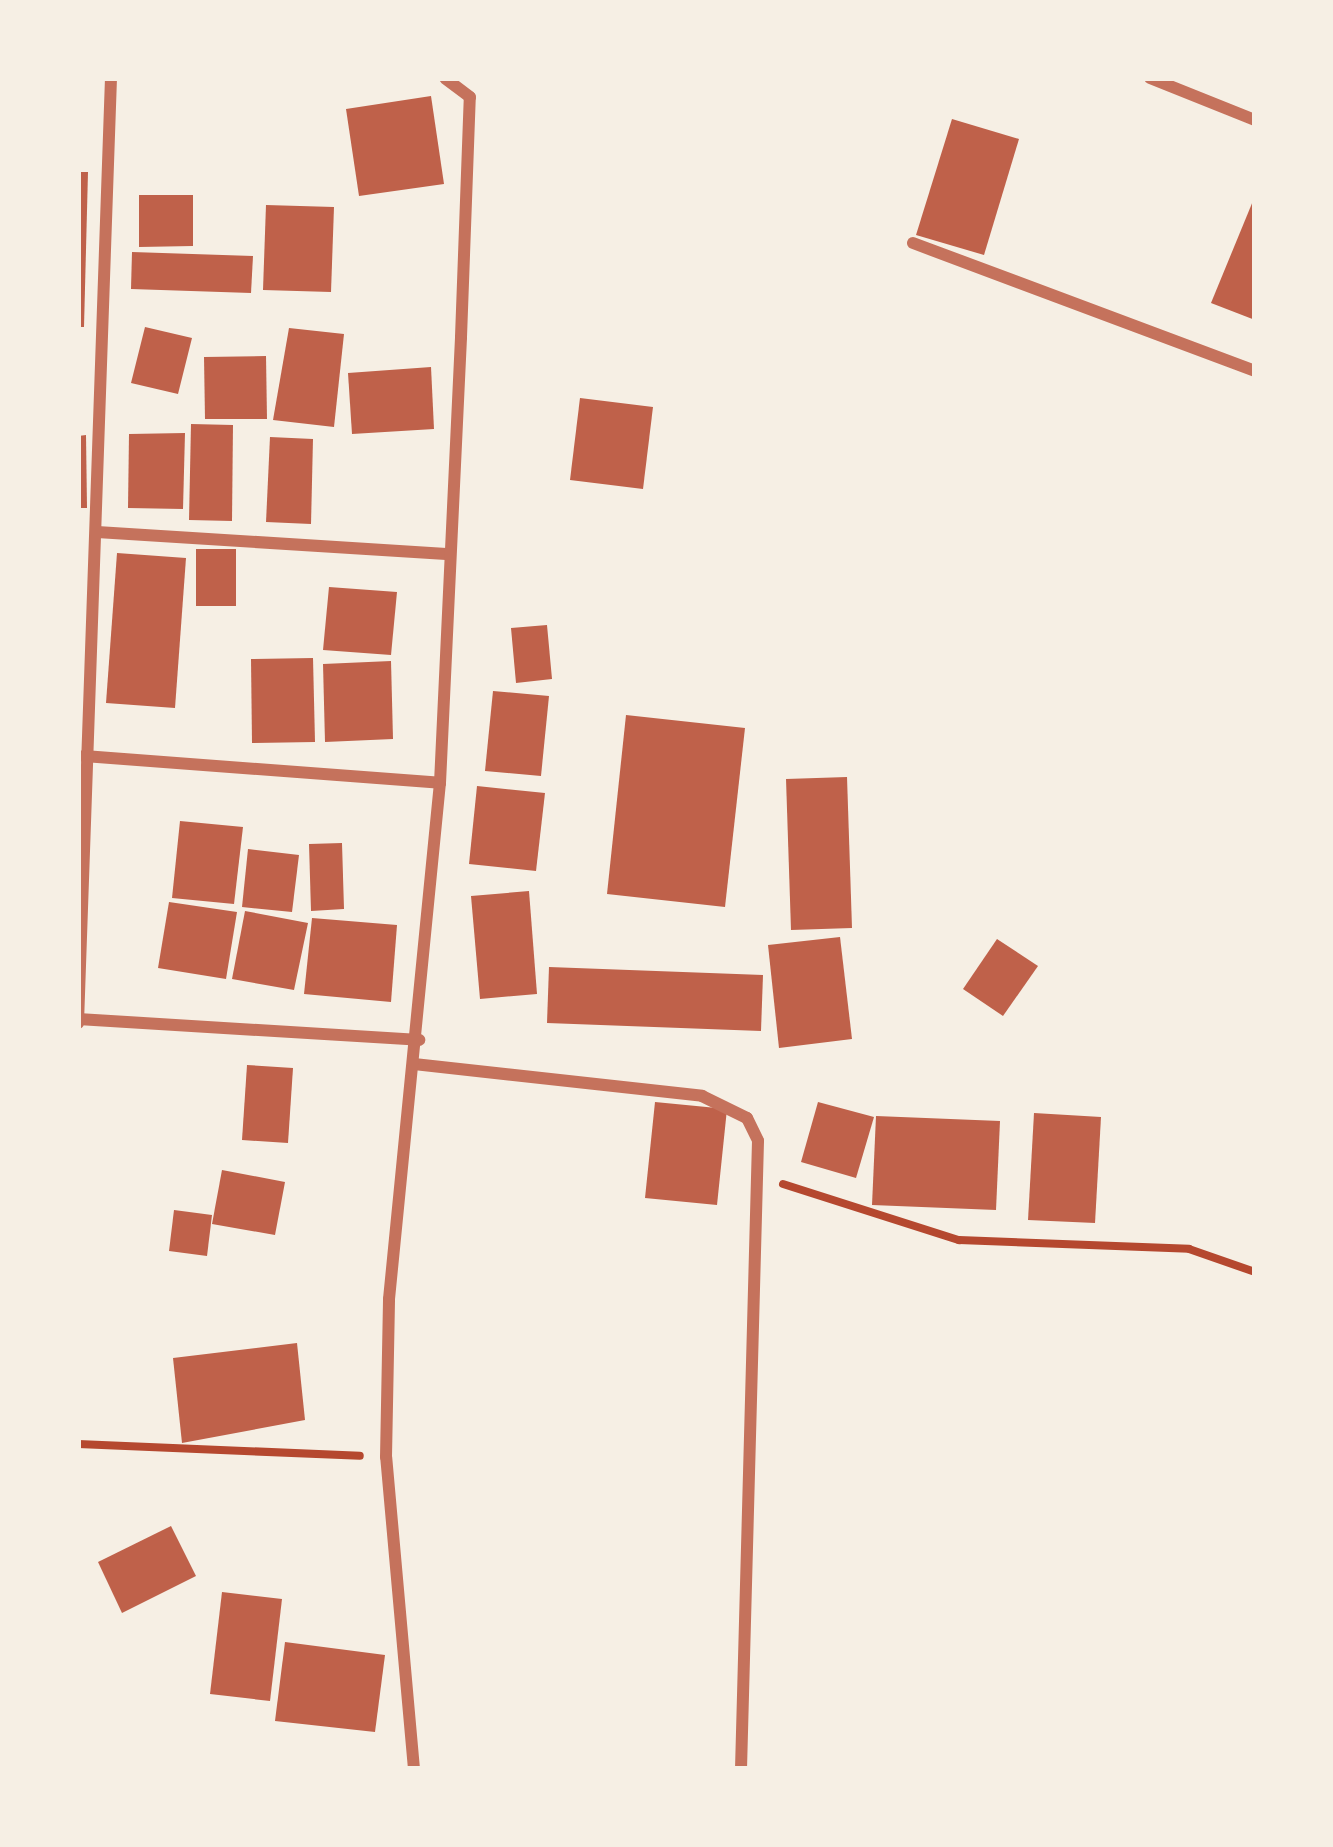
<!DOCTYPE html>
<style>
body{margin:0}
#map{position:relative;width:1333px;height:1847px;overflow:hidden;background:#f6efe4;font-family:Raleway,sans-serif}
div>[style]{position:absolute}
.building>*{inset:0;background:#bf614a}
.path>*{height:8px;margin:-4px;padding:0 4px;transform-origin:4px;border-radius:4px;background:#b5482f}
.minor>*{height:12px;margin:-6px;padding:0 6px;transform-origin:6px;border-radius:6px;background:#c5725c}
span{translate:-50% -50%;white-space:nowrap;text-align:center;line-height:1.15;-webkit-text-stroke:10px #f6efe4;paint-order:stroke}
.frame{position:absolute;inset:0;border:81px solid #f6efe4;pointer-events:none}
</style>
<div id="map">
<div class="building">
<i style="clip-path:polygon(431px 96px,444px 184px,359px 196px,346px 109px)"></i>
<i style="clip-path:polygon(952px 119px,1019px 139px,984px 255px,916px 235px)"></i>
<i style="clip-path:polygon(78px 172px,88px 172px,84px 327px,78px 327px)"></i>
<i style="clip-path:polygon(139px 195px,193px 195px,193px 246px,139px 247px)"></i>
<i style="clip-path:polygon(1255px 196px,1255px 320px,1211px 303px)"></i>
<i style="clip-path:polygon(266px 205px,334px 207px,331px 292px,263px 290px)"></i>
<i style="clip-path:polygon(132px 252px,253px 256px,251px 293px,131px 289px)"></i>
<i style="clip-path:polygon(145px 327px,192px 338px,178px 394px,131px 383px)"></i>
<i style="clip-path:polygon(289px 328px,344px 334px,334px 427px,273px 420px)"></i>
<i style="clip-path:polygon(266px 356px,267px 419px,205px 419px,204px 357px)"></i>
<i style="clip-path:polygon(431px 367px,434px 429px,352px 434px,348px 373px)"></i>
<i style="clip-path:polygon(580px 398px,653px 407px,643px 489px,570px 480px)"></i>
<i style="clip-path:polygon(191px 424px,233px 425px,232px 521px,189px 520px)"></i>
<i style="clip-path:polygon(185px 433px,183px 509px,128px 508px,129px 434px)"></i>
<i style="clip-path:polygon(86px 435px,87px 508px,78px 508px,78px 436px)"></i>
<i style="clip-path:polygon(270px 437px,313px 439px,311px 524px,266px 522px)"></i>
<i style="clip-path:polygon(196px 549px,236px 549px,236px 606px,196px 606px)"></i>
<i style="clip-path:polygon(117px 553px,186px 558px,175px 708px,106px 703px)"></i>
<i style="clip-path:polygon(329px 587px,397px 592px,391px 655px,323px 650px)"></i>
<i style="clip-path:polygon(547px 625px,552px 679px,516px 683px,511px 628px)"></i>
<i style="clip-path:polygon(313px 658px,315px 742px,252px 743px,251px 659px)"></i>
<i style="clip-path:polygon(391px 661px,393px 739px,325px 742px,323px 664px)"></i>
<i style="clip-path:polygon(493px 691px,549px 696px,541px 776px,485px 771px)"></i>
<i style="clip-path:polygon(626px 715px,745px 728px,725px 907px,607px 894px)"></i>
<i style="clip-path:polygon(847px 777px,852px 928px,791px 930px,786px 779px)"></i>
<i style="clip-path:polygon(477px 786px,545px 793px,536px 871px,469px 864px)"></i>
<i style="clip-path:polygon(180px 821px,243px 827px,234px 904px,172px 898px)"></i>
<i style="clip-path:polygon(342px 843px,344px 909px,311px 911px,309px 844px)"></i>
<i style="clip-path:polygon(248px 849px,299px 855px,292px 912px,242px 907px)"></i>
<i style="clip-path:polygon(529px 891px,537px 994px,480px 999px,471px 896px)"></i>
<i style="clip-path:polygon(169px 902px,237px 912px,226px 979px,158px 968px)"></i>
<i style="clip-path:polygon(245px 911px,308px 923px,294px 990px,232px 979px)"></i>
<i style="clip-path:polygon(312px 918px,397px 925px,391px 1002px,304px 994px)"></i>
<i style="clip-path:polygon(840px 937px,852px 1039px,779px 1048px,768px 945px)"></i>
<i style="clip-path:polygon(997px 939px,1038px 966px,1003px 1016px,963px 989px)"></i>
<i style="clip-path:polygon(549px 967px,763px 975px,761px 1031px,547px 1023px)"></i>
<i style="clip-path:polygon(247px 1065px,293px 1068px,288px 1143px,242px 1140px)"></i>
<i style="clip-path:polygon(655px 1102px,727px 1109px,717px 1205px,645px 1198px)"></i>
<i style="clip-path:polygon(818px 1102px,874px 1117px,856px 1178px,801px 1162px)"></i>
<i style="clip-path:polygon(1034px 1113px,1101px 1117px,1095px 1223px,1028px 1220px)"></i>
<i style="clip-path:polygon(876px 1116px,1000px 1121px,996px 1210px,872px 1205px)"></i>
<i style="clip-path:polygon(222px 1170px,285px 1182px,275px 1235px,212px 1224px)"></i>
<i style="clip-path:polygon(174px 1210px,212px 1215px,207px 1256px,169px 1251px)"></i>
<i style="clip-path:polygon(297px 1343px,305px 1420px,182px 1443px,173px 1358px)"></i>
<i style="clip-path:polygon(171px 1526px,196px 1576px,122px 1613px,98px 1562px)"></i>
<i style="clip-path:polygon(222px 1592px,282px 1599px,270px 1701px,210px 1694px)"></i>
<i style="clip-path:polygon(285px 1642px,385px 1655px,375px 1732px,275px 1721px)"></i>
</div>
<div class="path">
<i style="left:783px;top:1184px;width:185px;rotate:17.7deg"></i>
<i style="left:959px;top:1240px;width:230px;rotate:2.2deg"></i>
<i style="left:1189px;top:1249px;width:70px;rotate:19.2deg"></i>
<i style="left:78px;top:1444px;width:282px;rotate:2.4deg"></i>
</div>
<div class="minor">
<i style="left:1150px;top:78px;width:113px;rotate:21.8deg"></i>
<i style="left:913px;top:243px;width:365px;rotate:20.5deg"></i>
<i style="left:97px;top:532px;width:350px;rotate:3.6deg"></i>
<i style="left:84px;top:756px;width:357px;rotate:4.3deg"></i>
<i style="left:78px;top:1019px;width:342px;rotate:3.5deg"></i>
<i style="left:78px;top:1023px;width:946px;rotate:-88deg"></i>
<i style="left:414px;top:1064px;width:290px;rotate:6.3deg"></i>
<i style="left:702px;top:1096px;width:50px;rotate:26.1deg"></i>
<i style="left:747px;top:1118px;width:25px;rotate:64deg"></i>
<i style="left:758px;top:1141px;width:628px;rotate:91.55deg"></i>
<i style="left:414px;top:1769px;width:313px;rotate:-95.1deg"></i>
<i style="left:386px;top:1457px;width:158px;rotate:-88.9deg"></i>
<i style="left:389px;top:1299px;width:519px;rotate:-84.36deg"></i>
<i style="left:440px;top:783px;width:446px;rotate:-87.3deg"></i>
<i style="left:461px;top:337px;width:240px;rotate:-87.9deg"></i>
<i style="left:470px;top:97px;width:31px;rotate:-143deg"></i>
</div>
<div class="frame"></div>
</div>
